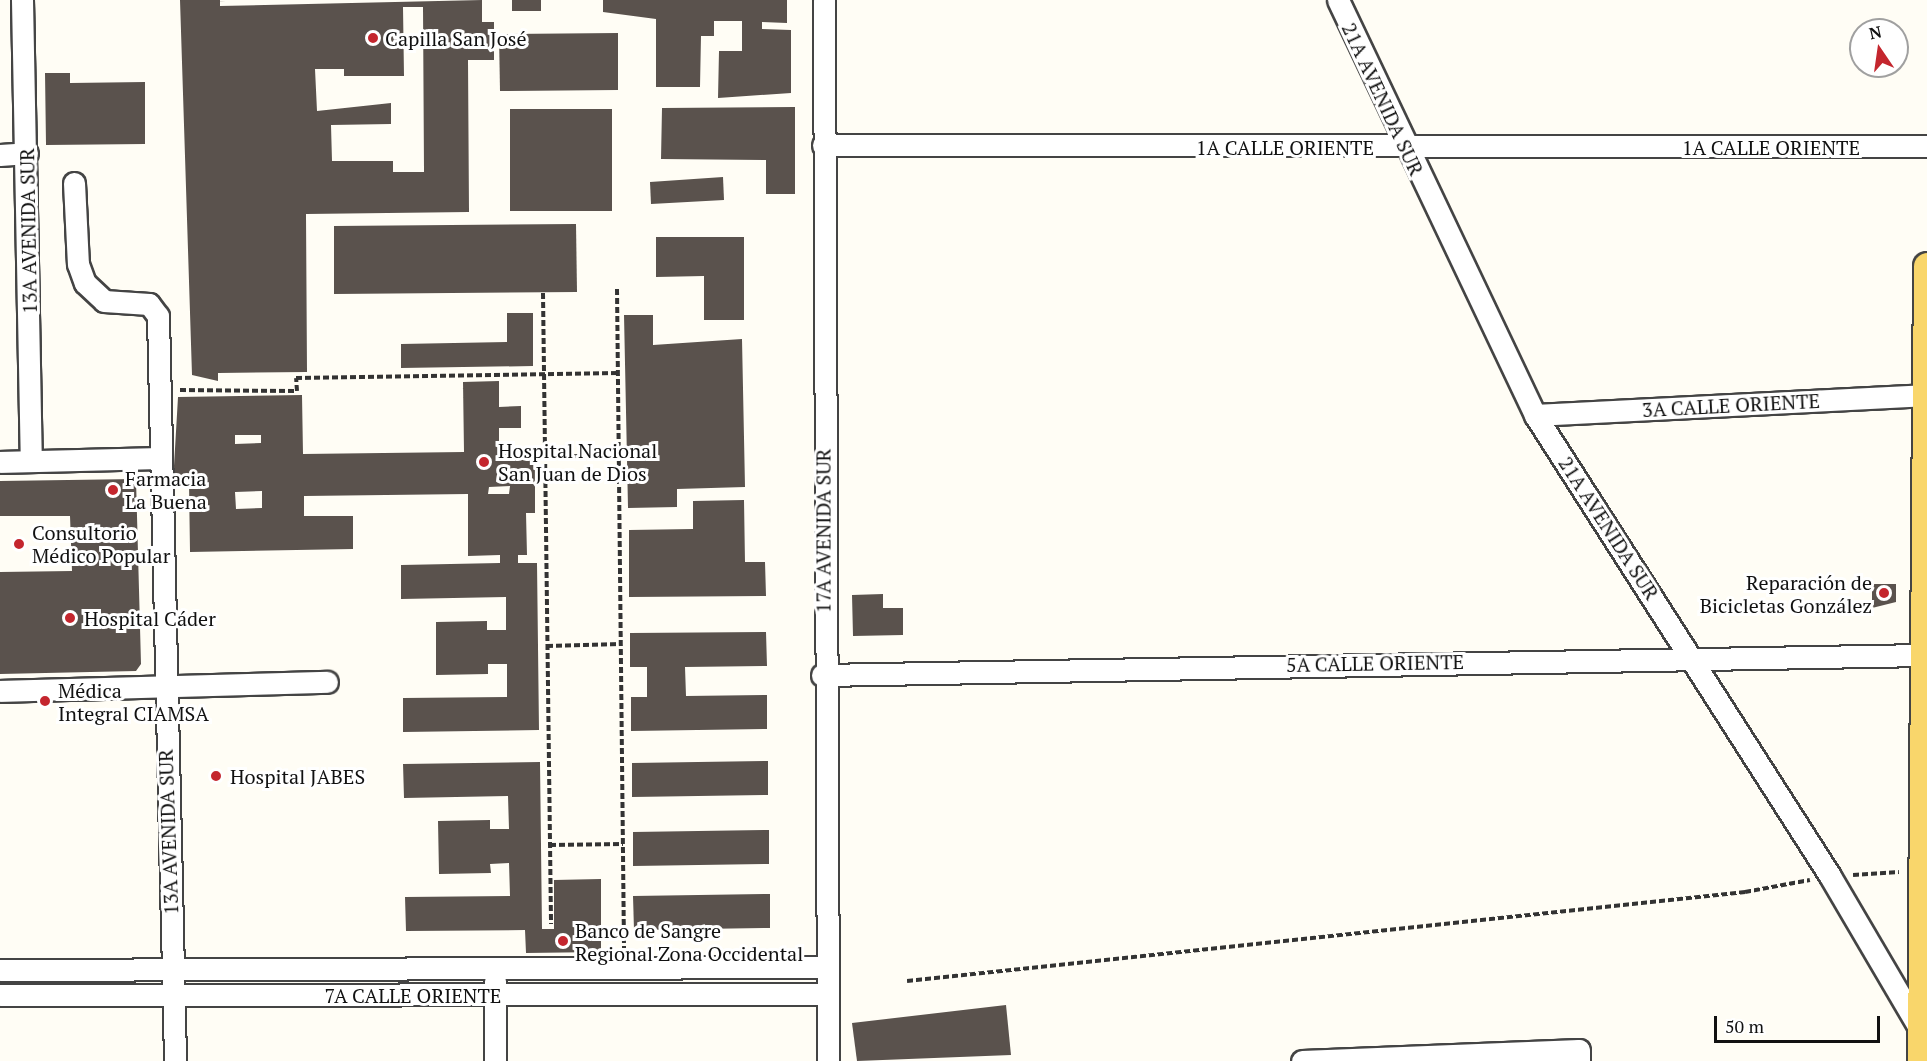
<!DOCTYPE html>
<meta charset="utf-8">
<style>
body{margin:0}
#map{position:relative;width:1927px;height:1061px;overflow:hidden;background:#fffdf5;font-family:"PT Serif",serif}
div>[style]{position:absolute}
.building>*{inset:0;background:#5a524d}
.path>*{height:4px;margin-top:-2px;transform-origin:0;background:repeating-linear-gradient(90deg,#333 0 6px,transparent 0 9px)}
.roads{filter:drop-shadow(2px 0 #444) drop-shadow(-2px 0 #444) drop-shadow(0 2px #444) drop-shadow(0 -2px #444)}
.minor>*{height:21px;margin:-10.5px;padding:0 10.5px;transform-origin:10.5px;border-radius:10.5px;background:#fff}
.major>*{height:27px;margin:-13.5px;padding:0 13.5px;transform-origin:13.5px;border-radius:13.5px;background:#f9d66b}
.dots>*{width:16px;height:16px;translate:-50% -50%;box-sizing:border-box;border:3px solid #fff;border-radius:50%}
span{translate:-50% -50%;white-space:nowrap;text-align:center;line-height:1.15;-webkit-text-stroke:6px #fff;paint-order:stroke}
.poi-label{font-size:20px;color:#111}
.left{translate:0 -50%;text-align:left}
.right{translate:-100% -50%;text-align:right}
.street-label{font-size:20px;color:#111}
.north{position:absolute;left:1849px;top:18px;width:60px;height:60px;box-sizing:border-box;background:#fff;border:2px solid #a0a0a0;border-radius:50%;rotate:347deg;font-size:16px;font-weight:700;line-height:24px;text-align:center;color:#111}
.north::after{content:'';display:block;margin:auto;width:21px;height:27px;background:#c4262e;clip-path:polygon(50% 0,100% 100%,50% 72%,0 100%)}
.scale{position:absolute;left:1714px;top:1016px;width:166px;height:27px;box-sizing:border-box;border:3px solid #111;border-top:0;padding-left:8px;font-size:18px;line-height:21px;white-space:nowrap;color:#111;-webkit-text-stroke:4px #fff;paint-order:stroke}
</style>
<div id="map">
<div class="building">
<i style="clip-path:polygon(evenodd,180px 0,220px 0,220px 6px,482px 0,482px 22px,494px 22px,494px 60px,468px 60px,469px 212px,306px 214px,307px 372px,218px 373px,218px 381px,192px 375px,180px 0,403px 7px,423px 7px,424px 172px,393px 172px,393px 161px,332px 161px,331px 125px,391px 124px,391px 103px,317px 111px,315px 69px,344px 69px,344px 76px,404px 76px,403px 7px)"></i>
<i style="clip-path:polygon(512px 0,541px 0,541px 11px,512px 11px)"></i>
<i style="clip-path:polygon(603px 0,787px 0,787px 23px,762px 22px,762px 29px,791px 30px,791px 93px,718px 98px,719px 51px,742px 51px,742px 21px,714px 21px,714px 36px,701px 36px,700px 87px,656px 87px,656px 19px,603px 12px)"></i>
<i style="clip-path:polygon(618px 33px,618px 90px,500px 91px,499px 34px)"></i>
<i style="clip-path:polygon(45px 73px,70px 73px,70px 83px,145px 82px,145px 144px,46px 145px)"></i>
<i style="clip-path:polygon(795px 107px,795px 194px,766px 194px,766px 160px,661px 159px,662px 108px)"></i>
<i style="clip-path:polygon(510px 109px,612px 109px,612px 211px,510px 211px)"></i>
<i style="clip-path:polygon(723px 177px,724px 200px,651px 204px,650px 182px)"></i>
<i style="clip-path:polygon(576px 224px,577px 292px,334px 294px,334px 226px)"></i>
<i style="clip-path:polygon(656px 237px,744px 237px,744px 320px,704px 320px,704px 276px,656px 277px)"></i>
<i style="clip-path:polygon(507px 313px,533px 313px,533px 366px,401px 368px,401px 344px,507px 342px)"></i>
<i style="clip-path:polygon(624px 315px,653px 315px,653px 345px,742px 339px,745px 487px,677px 489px,677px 507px,628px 508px)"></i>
<i style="clip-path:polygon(evenodd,499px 381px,499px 407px,521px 406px,521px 428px,499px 428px,499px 452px,535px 452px,535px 513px,526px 513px,527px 555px,518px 555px,518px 563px,537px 563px,539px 730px,403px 732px,403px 698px,507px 697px,507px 664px,488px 664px,488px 674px,436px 675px,436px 622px,487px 621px,487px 630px,506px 630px,506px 597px,401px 599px,401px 565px,500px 563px,500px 555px,468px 556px,468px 494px,304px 496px,304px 516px,353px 516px,353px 549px,190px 552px,189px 483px,173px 483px,178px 397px,302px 395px,303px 454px,464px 452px,463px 382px,499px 381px,235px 435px,261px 435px,261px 443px,235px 444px,235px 435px,499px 381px,510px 486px,509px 494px,488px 494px,489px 487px,510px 486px,499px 381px,262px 491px,262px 508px,236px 509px,235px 492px,262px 491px)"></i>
<i style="clip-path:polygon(136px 479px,141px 664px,136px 671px,0 674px,0 572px,72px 571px,70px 516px,0 516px,0 481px)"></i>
<i style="clip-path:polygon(176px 500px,182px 501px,182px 509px,176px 508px)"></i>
<i style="clip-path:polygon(744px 500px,745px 562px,765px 562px,766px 596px,629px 597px,629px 530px,693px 529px,693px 501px)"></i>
<i style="clip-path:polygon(1872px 584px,1896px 584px,1896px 602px,1872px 608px)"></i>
<i style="clip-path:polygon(883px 594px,883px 608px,903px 608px,903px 635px,853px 636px,852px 595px)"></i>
<i style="clip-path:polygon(766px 632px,767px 666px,685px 667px,686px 696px,767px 695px,767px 729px,631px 731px,631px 697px,647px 697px,647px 667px,630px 667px,630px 633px)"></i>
<i style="clip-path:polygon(768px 761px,768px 795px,632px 797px,632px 763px)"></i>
<i style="clip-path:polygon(540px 762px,542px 929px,554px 929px,554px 880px,601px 879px,601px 952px,526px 953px,525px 930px,406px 931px,405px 897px,510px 896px,509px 863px,490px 864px,491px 873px,439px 874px,438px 821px,490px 820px,490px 829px,509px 829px,508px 796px,404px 798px,403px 764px)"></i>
<i style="clip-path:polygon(769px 830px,769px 864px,633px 866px,633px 832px)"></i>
<i style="clip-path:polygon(770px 894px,770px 928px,634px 930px,633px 896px)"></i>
<i style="clip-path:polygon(1006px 1005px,1011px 1055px,857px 1061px,852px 1023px)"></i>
</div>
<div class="path">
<i style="left:617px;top:289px;width:659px;rotate:89.39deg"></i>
<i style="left:543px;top:293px;width:631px;rotate:89.27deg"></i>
<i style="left:180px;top:390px;width:117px;rotate:0.5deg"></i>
<i style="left:297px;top:391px;width:13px;rotate:-94deg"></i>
<i style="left:296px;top:378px;width:322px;rotate:-0.9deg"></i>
<i style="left:545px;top:457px;width:73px;rotate:-1.6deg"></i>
<i style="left:547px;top:646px;width:74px;rotate:-1.5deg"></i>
<i style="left:550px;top:845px;width:73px;rotate:-0.8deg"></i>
<i style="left:1853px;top:875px;width:46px;rotate:-3.7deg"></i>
<i style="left:907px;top:981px;width:843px;rotate:-6.06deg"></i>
<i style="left:1745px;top:892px;width:66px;rotate:-10.5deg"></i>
</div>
<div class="roads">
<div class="minor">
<i style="left:22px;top:0;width:461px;rotate:88.9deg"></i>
<i style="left:824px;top:0;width:1061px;rotate:89.78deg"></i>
<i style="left:1338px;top:0;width:459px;rotate:64.6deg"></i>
<i style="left:1535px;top:415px;width:547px;rotate:57.38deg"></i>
<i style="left:1830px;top:876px;width:182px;rotate:59.6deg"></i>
<i style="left:823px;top:145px;width:1104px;rotate:0.05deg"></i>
<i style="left:0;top:155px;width:27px;rotate:-4deg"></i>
<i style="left:74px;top:183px;width:81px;rotate:87.2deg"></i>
<i style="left:78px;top:264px;width:20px;rotate:70deg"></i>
<i style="left:85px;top:283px;width:26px;rotate:43deg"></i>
<i style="left:104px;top:301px;width:45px;rotate:3.8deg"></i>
<i style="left:149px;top:304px;width:15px;rotate:53deg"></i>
<i style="left:158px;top:316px;width:745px;rotate:88.69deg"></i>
<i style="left:1535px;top:415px;width:393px;rotate:-2.9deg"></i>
<i style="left:0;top:462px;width:160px;rotate:-1.4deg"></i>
<i style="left:822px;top:675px;width:1105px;rotate:-1.04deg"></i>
<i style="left:0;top:691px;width:327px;rotate:-1.6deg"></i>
<i style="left:0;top:970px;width:825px;rotate:-0.21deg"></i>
<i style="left:495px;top:981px;width:80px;rotate:90deg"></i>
<i style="left:0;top:995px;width:826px;rotate:-0.07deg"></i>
<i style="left:1302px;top:1061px;width:277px;rotate:-2.3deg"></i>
<i style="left:1579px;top:1050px;width:11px;rotate:90deg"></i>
</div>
<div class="major">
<i style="left:1921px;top:1061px;width:795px;rotate:-89.57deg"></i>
</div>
</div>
<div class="dots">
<i style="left:373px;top:38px;background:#c4262e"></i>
<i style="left:484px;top:462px;background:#c4262e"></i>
<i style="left:113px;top:490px;background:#c4262e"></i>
<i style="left:19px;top:544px;background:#c4262e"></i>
<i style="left:1884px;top:593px;background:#c4262e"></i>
<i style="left:70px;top:618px;background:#c4262e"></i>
<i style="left:45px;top:701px;background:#c4262e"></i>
<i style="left:216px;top:776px;background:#c4262e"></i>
<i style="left:563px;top:941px;background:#c4262e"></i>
</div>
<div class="poi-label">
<span class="left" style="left:385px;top:38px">Capilla San José</span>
<span class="left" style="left:498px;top:462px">Hospital Nacional<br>San Juan de Dios</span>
<span class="left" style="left:125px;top:490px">Farmacia<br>La Buena</span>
<span class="left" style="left:32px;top:544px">Consultorio<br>Médico Popular</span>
<span class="right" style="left:1872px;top:594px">Reparación de<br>Bicicletas González</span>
<span class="left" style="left:84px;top:618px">Hospital Cáder</span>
<span class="left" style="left:58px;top:702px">Médica<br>Integral CIAMSA</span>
<span class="left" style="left:230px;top:776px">Hospital JABES</span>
<span class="left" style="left:575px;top:942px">Banco de Sangre<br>Regional Zona Occidental</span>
</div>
<div class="street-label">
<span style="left:1383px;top:99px;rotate:65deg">21A AVENIDA SUR</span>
<span style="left:1285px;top:147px">1A CALLE ORIENTE</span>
<span style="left:1771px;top:147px">1A CALLE ORIENTE</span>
<span style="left:28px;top:231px;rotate:-91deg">13A AVENIDA SUR</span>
<span style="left:1731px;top:405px;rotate:-3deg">3A CALLE ORIENTE</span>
<span style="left:1609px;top:528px;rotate:57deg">21A AVENIDA SUR</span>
<span style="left:823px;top:531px;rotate:-90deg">17A AVENIDA SUR</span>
<span style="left:1375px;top:663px;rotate:-1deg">5A CALLE ORIENTE</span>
<span style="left:168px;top:832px;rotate:-92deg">13A AVENIDA SUR</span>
<span style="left:413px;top:995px">7A CALLE ORIENTE</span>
</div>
<div class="north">N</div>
<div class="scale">50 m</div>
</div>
